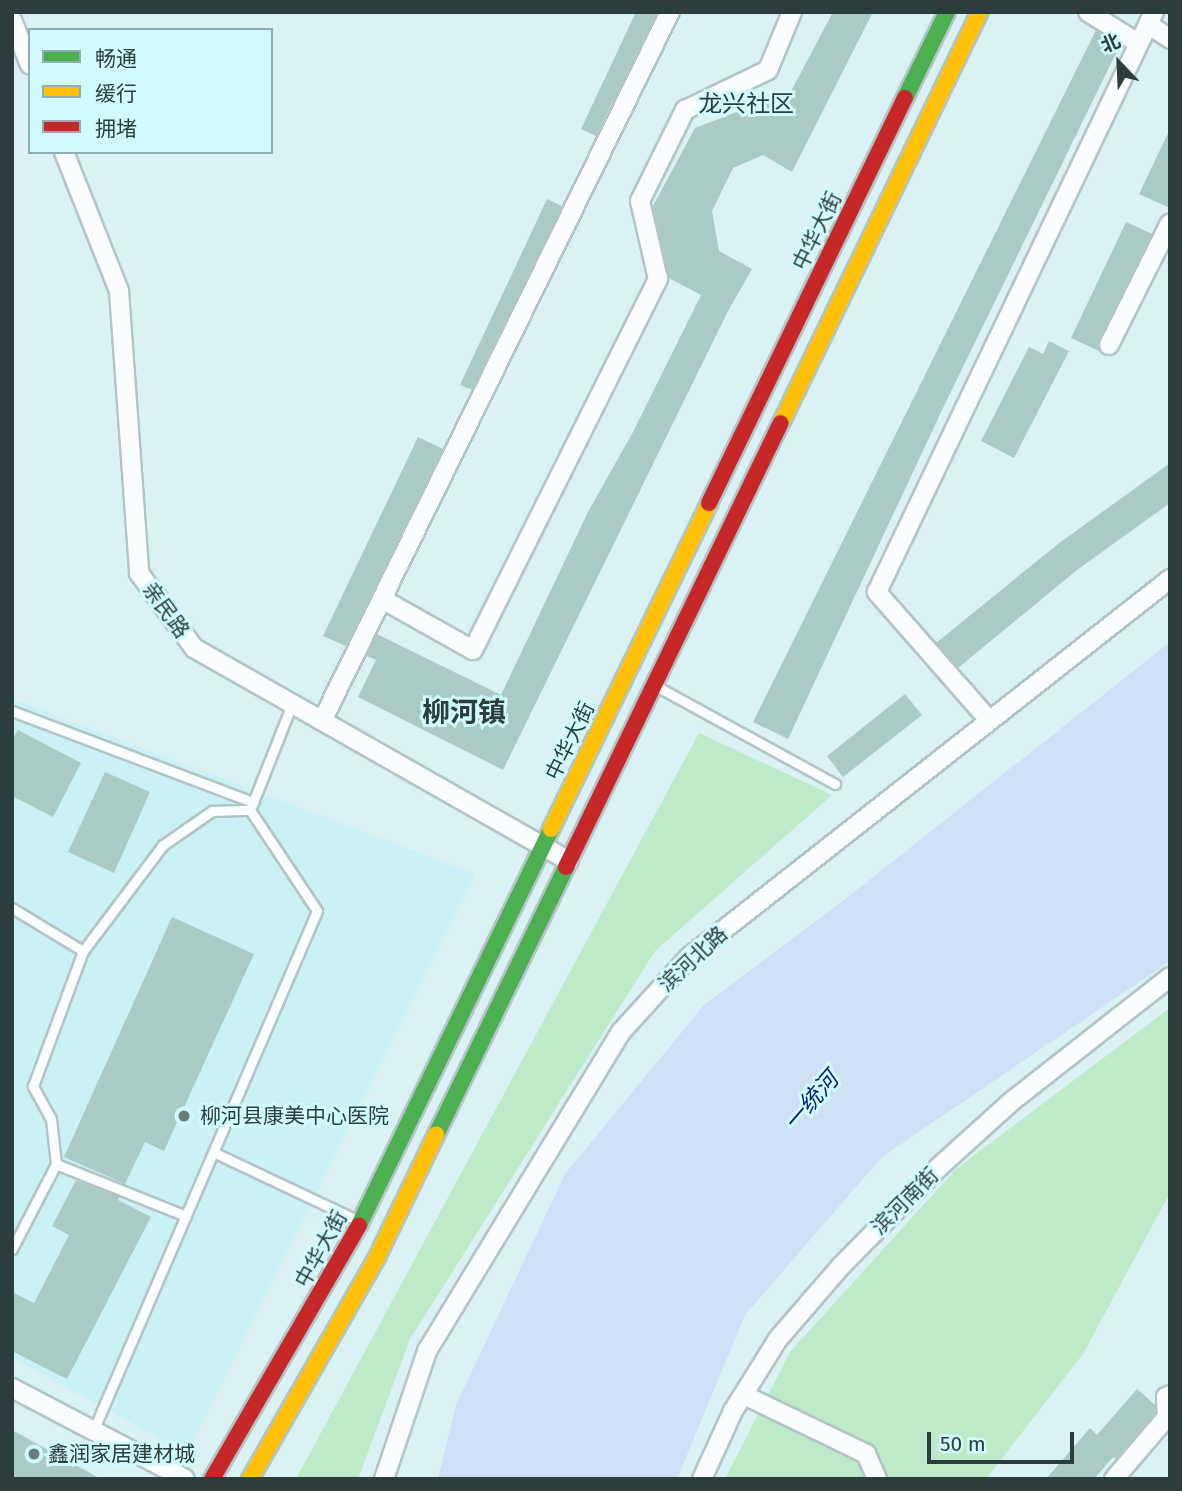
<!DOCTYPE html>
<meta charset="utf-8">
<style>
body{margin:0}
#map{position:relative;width:1182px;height:1491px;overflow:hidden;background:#daf2f4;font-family:"Fira Sans","Noto Sans SC",sans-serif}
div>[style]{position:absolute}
.built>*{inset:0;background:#caf1f5}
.green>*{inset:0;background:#bdeac7}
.water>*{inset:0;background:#cfe0f6}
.building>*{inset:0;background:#aacac5}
.roads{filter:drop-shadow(2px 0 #b2c4c6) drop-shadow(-2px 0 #b2c4c6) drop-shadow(0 2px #b2c4c6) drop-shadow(0 -2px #b2c4c6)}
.lane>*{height:9px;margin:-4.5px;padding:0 4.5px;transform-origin:4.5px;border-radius:4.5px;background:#f9fdfd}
.street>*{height:18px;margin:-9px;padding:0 9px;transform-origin:9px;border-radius:9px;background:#f9fdfd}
.fast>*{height:16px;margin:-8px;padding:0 8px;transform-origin:8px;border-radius:8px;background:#4caf50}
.slow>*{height:16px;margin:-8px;padding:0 8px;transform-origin:8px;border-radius:8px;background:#ffc107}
.jam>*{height:16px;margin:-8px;padding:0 8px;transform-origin:8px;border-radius:8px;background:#c62828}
.dots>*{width:19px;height:19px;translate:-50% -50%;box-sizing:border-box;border:4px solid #d0fafe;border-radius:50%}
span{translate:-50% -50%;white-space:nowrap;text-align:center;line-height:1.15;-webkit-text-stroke:6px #d0fafe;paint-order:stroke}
.street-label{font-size:21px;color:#2c3d3e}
.poi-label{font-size:21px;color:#2c3d3e}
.left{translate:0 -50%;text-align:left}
.water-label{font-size:23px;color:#051f71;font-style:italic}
.quarter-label{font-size:24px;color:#2c3d3e}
.district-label{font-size:28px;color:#2c3d3e;font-weight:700}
.frame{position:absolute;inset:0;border:14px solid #2c3d3e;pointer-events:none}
.legend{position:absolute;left:28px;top:28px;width:245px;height:126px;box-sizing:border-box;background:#d0fafe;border:2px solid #8eaeb1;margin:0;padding:9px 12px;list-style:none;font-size:21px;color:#2c3d3e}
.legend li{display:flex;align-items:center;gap:14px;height:35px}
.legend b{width:35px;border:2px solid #8eaeb1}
.north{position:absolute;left:1084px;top:28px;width:70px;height:70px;-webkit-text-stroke:5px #d0fafe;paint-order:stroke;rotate:337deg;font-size:19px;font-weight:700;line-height:28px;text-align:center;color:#2c3d3e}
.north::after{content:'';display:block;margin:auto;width:24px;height:32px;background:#2c3d3e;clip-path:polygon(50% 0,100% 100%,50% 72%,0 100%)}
.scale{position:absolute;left:927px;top:1432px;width:147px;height:32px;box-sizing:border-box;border:4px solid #2c3d3e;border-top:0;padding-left:9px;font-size:21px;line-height:24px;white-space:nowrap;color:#2c3d3e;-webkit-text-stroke:5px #d0fafe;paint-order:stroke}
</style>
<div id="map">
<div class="built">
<i style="clip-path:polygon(12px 699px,476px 874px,187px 1453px,12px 1358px)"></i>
</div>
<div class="green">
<i style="clip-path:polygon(699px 733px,832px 795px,655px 951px,410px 1339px,358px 1479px,296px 1479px)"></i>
<i style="clip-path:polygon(1170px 1008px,1170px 1193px,1083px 1354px,986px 1479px,725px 1479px,790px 1352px,956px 1169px)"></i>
</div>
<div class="water">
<i style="clip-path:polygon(1170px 642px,1170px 961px,882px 1157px,745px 1315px,677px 1479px,438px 1479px,456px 1405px,565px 1174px,704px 1005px,844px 900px)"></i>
</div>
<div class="building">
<i style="clip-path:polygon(636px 12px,657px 12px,596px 136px,581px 129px)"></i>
<i style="clip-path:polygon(833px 12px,873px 12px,792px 172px,763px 155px,733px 168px,712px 211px,719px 251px,752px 269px,728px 311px,503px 770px,358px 697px,376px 660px,367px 656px,377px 634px,501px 695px,589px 510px,633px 432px,701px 295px,669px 278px,653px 206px,695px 128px,765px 101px,780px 112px)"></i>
<i style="clip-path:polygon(1096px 30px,1120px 45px,943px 408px,788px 739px,753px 722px)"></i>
<i style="clip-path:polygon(1170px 129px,1170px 208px,1139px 194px)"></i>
<i style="clip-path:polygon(547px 199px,562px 206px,472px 390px,460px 385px)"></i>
<i style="clip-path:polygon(1126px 222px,1152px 234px,1099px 340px,1099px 351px,1071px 338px)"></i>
<i style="clip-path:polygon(1049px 341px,1069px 351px,1014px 458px,981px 441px,1029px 347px,1043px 354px)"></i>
<i style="clip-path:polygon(418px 437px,443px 449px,346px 646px,323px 636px)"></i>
<i style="clip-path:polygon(1170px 463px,1170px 503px,1077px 570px,958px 668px,936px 643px,1058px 544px)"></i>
<i style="clip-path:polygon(905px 694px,922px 715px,843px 777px,827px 756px)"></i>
<i style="clip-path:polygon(18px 730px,81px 763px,53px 817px,12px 796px,12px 740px)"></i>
<i style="clip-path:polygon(105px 772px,150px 792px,114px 873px,68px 852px)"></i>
<i style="clip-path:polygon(172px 917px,254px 954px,164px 1151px,145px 1142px,125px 1184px,64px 1157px)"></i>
<i style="clip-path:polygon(76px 1180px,120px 1197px,118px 1200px,151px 1217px,67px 1379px,12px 1351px,12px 1292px,34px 1303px,69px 1235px,52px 1226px)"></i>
<i style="clip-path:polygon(1137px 1389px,1155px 1405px,1155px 1413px,1116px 1459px,1113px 1457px,1094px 1479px,1046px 1479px,1090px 1428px,1097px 1435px)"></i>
<i style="clip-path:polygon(12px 1430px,101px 1479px,12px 1479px)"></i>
</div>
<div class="roads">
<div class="lane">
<i style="left:656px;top:686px;width:204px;rotate:28.7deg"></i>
<i style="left:12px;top:711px;width:258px;rotate:20.7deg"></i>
<i style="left:252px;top:805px;width:109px;rotate:-68.4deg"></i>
<i style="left:12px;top:908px;width:83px;rotate:31.2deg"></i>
<i style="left:83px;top:951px;width:133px;rotate:-53deg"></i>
<i style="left:163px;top:845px;width:60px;rotate:-34.8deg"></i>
<i style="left:212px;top:811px;width:38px;rotate:-2deg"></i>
<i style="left:250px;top:810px;width:121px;rotate:56.4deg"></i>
<i style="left:317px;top:911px;width:566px;rotate:113.3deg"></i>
<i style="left:213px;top:1152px;width:161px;rotate:25.3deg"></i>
<i style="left:56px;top:1164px;width:140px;rotate:21.8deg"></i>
<i style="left:12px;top:1249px;width:96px;rotate:-62.6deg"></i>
<i style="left:56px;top:1164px;width:45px;rotate:-96.3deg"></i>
<i style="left:51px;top:1119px;width:38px;rotate:-119deg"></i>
<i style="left:33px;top:1086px;width:144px;rotate:-69.7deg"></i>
</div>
<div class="street">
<i style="left:1088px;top:12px;width:59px;rotate:31.8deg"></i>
<i style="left:12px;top:20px;width:48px;rotate:68.2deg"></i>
<i style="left:1148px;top:24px;width:27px;rotate:34deg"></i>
<i style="left:64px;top:152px;width:149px;rotate:68.4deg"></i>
<i style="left:119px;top:291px;width:283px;rotate:85.9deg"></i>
<i style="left:139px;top:573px;width:93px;rotate:53.7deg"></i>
<i style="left:194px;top:648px;width:431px;rotate:29.6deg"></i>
<i style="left:1109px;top:345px;width:136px;rotate:-63.4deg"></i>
<i style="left:382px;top:599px;width:104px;rotate:29.3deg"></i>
<i style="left:473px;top:650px;width:415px;rotate:-63.5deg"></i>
<i style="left:658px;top:279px;width:80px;rotate:-103deg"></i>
<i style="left:640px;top:201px;width:102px;rotate:-63.7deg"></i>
<i style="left:685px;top:110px;width:92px;rotate:-25.7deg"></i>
<i style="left:768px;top:70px;width:63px;rotate:-67.5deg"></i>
<i style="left:988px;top:719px;width:169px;rotate:-131.2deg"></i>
<i style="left:877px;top:592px;width:643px;rotate:-64.47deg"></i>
<i style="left:322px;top:721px;width:790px;rotate:-63.86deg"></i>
<i style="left:12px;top:1388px;width:195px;rotate:27.7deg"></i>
<i style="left:744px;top:1395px;width:136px;rotate:25.8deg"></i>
<i style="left:866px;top:1454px;width:27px;rotate:66deg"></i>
<i style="left:384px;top:1479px;width:135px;rotate:-71.4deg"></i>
<i style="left:427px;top:1351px;width:373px;rotate:-58.7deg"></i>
<i style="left:621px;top:1032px;width:101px;rotate:-47.8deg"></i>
<i style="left:689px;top:957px;width:612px;rotate:-38.16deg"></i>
<i style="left:702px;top:1479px;width:75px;rotate:-65.5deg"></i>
<i style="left:733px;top:1411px;width:85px;rotate:-58deg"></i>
<i style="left:778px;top:1339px;width:96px;rotate:-49.2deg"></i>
<i style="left:841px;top:1266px;width:139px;rotate:-45.3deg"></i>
<i style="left:939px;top:1167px;width:98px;rotate:-42.1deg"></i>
<i style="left:1012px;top:1101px;width:201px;rotate:-38.1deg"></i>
<i style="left:1114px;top:1479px;width:82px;rotate:-49.5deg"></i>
<i style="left:1167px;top:1417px;width:20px;rotate:-93deg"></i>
<i style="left:1166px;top:1397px;width:4px;rotate:-27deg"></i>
</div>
<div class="fast">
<i style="left:905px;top:98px;width:96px;rotate:-64deg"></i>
<i style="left:436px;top:1135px;width:298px;rotate:-64.1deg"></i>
<i style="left:359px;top:1225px;width:440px;rotate:-64.1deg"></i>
</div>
<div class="slow">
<i style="left:781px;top:423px;width:457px;rotate:-64.2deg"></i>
<i style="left:551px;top:829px;width:362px;rotate:-64.1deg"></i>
<i style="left:250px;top:1479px;width:256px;rotate:-60.2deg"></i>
<i style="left:377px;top:1257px;width:136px;rotate:-64.2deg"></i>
</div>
<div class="jam">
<i style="left:709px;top:503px;width:450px;rotate:-64.2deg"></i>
<i style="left:566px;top:867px;width:493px;rotate:-64.2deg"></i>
<i style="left:212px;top:1479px;width:293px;rotate:-59.9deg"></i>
</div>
</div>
<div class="dots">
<i style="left:184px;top:1116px;background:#697c7e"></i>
<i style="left:34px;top:1454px;background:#697c7e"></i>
</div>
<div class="street-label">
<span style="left:817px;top:231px;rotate:-64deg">中华大街</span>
<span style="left:166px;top:610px;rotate:54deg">亲民路</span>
<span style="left:570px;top:741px;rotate:-64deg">中华大街</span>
<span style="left:693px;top:959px;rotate:-43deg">滨河北路</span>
<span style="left:905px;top:1201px;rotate:-45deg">滨河南街</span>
<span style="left:321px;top:1249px;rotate:-61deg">中华大街</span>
</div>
<div class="poi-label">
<span class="left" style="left:200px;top:1116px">柳河县康美中心医院</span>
<span class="left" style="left:48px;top:1454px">鑫润家居建材城</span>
</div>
<div class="water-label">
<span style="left:811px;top:1101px;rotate:-49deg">一统河</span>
</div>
<div class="quarter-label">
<span style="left:746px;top:105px">龙兴社区</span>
</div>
<div class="district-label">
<span style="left:464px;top:713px">柳河镇</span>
</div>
<div class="frame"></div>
<ul class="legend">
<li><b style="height:9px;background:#4caf50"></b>畅通</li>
<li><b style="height:9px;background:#ffc107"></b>缓行</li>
<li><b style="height:9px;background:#c62828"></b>拥堵</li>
</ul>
<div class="north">北</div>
<div class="scale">50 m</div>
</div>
